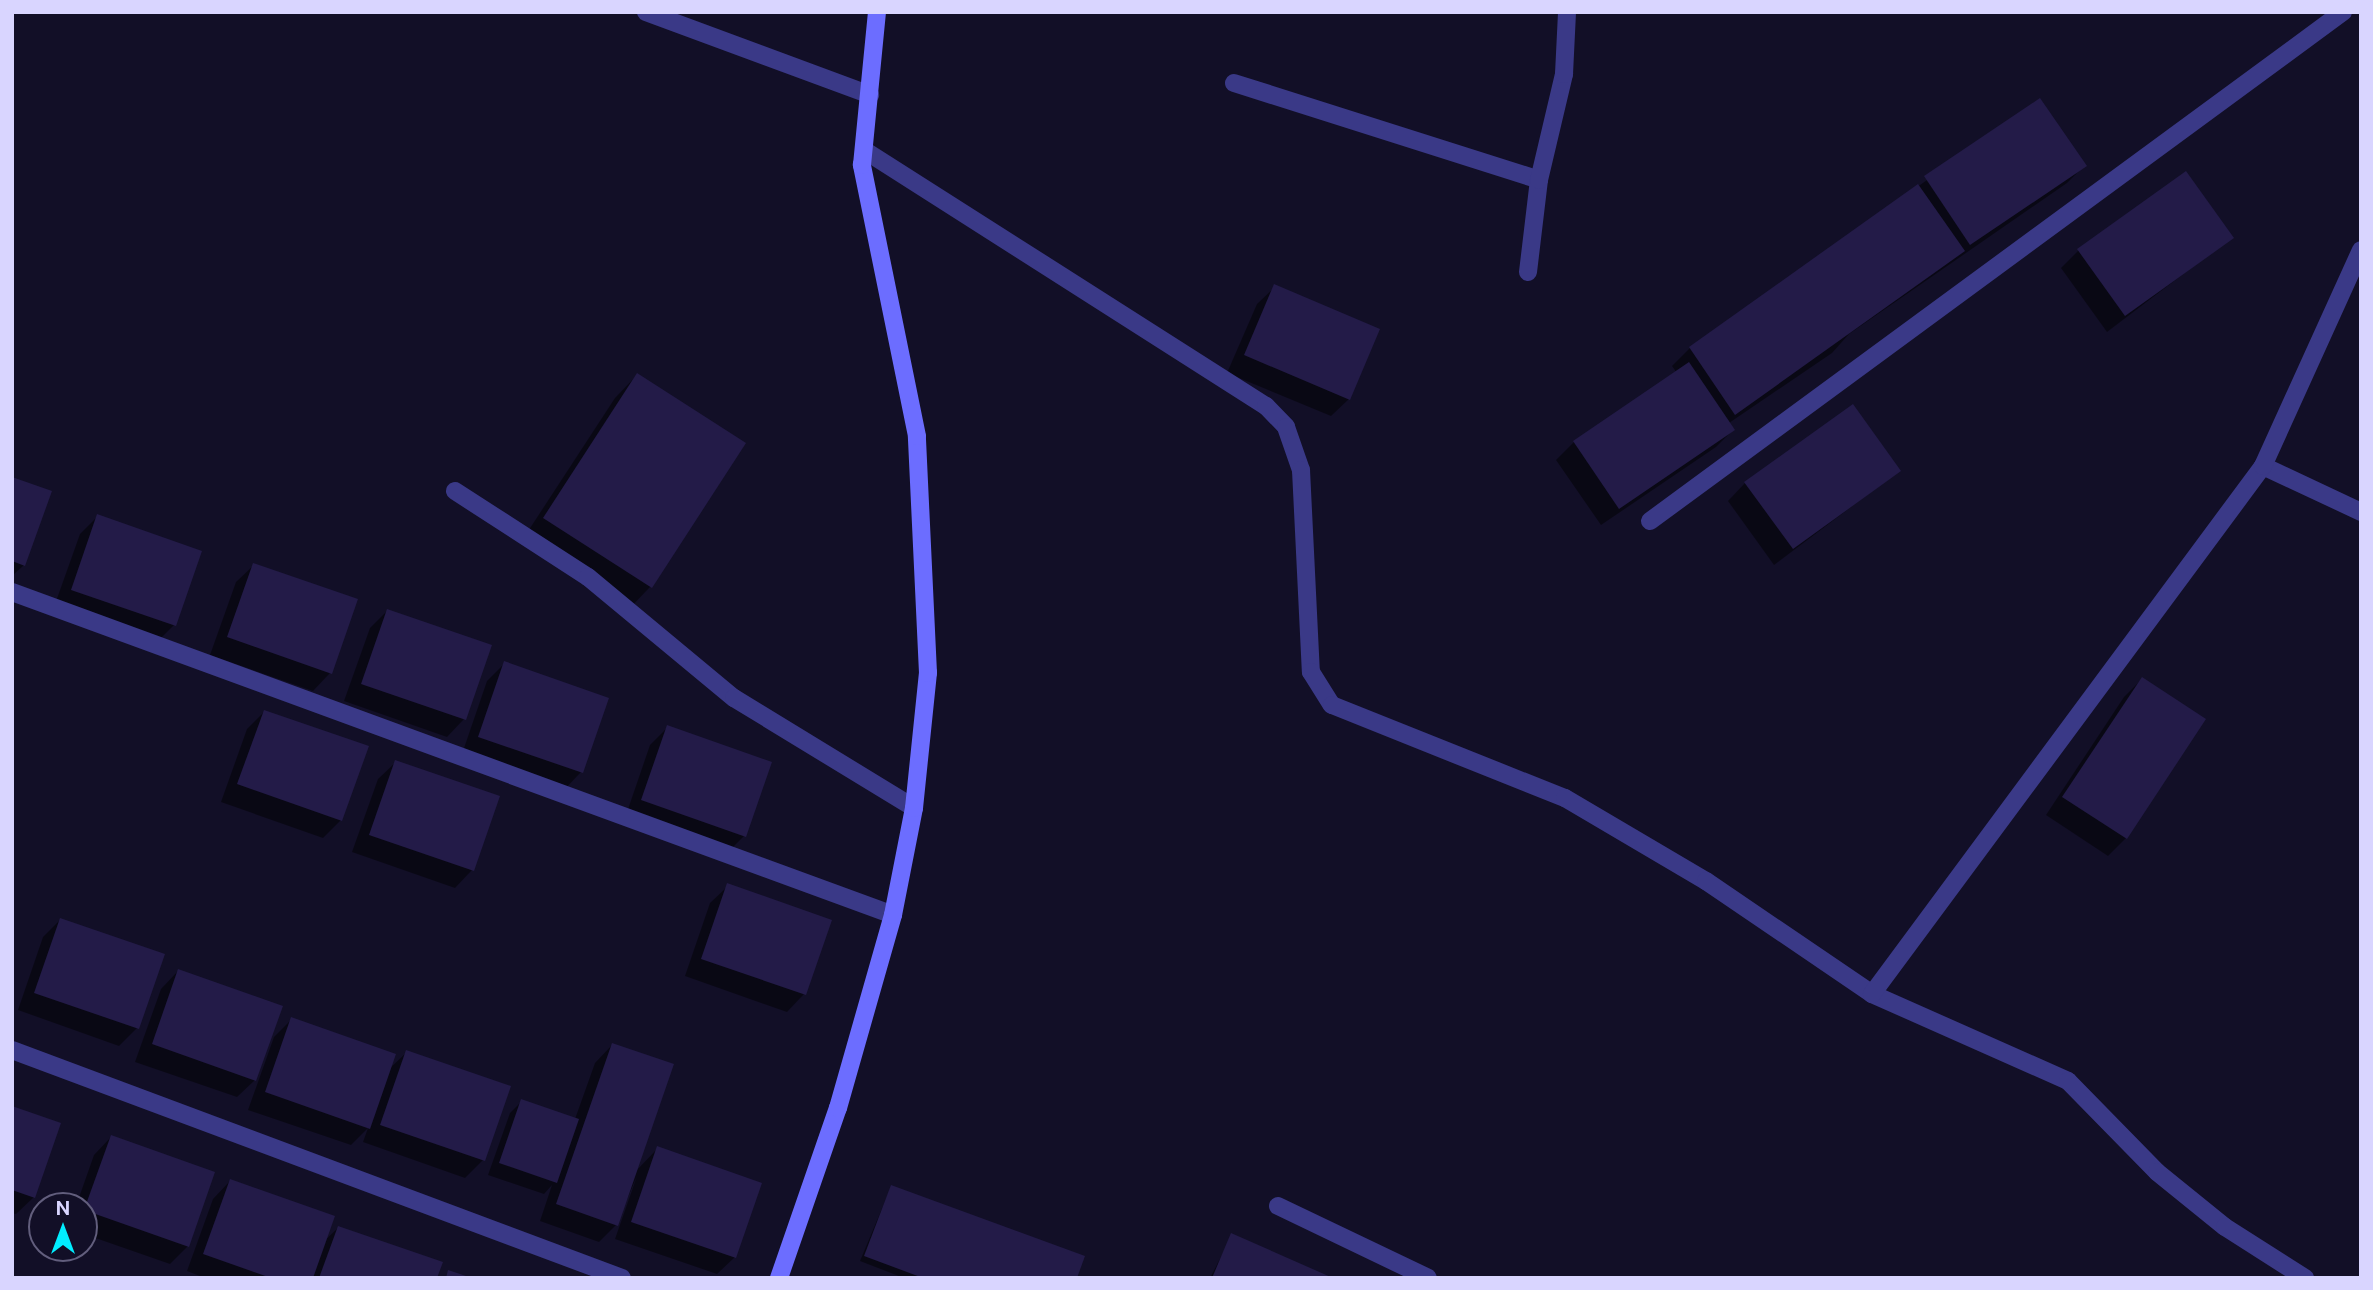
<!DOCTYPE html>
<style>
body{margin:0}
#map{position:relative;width:2373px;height:1290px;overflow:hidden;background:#120f27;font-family:"Public Sans",sans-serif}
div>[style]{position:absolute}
.shadow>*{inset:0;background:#0007}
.building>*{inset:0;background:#231b48}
.street>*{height:18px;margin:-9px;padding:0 9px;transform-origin:9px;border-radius:9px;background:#3a3987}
.secondary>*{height:18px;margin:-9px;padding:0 9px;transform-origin:9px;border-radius:9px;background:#6c6dff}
span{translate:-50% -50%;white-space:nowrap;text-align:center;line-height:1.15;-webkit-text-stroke:6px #120f27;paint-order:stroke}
.frame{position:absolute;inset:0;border:14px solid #d9d5ff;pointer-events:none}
.north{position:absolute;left:28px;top:1192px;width:70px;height:70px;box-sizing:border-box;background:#120f27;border:2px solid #625e7d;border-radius:50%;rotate:0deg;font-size:19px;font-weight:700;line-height:28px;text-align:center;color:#d9d5ff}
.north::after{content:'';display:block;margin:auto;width:24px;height:32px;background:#01edff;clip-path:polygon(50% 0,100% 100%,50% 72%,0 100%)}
</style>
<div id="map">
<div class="shadow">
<i style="clip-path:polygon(2040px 100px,2084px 166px,2067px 183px,1849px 334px,1832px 353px,1729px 423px,1733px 430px,1716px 447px,1601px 525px,1556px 460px,1574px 442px,1677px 373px,1672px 366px,1690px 348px)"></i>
<i style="clip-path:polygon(2232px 237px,2107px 332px,2061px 268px,2079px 250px)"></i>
<i style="clip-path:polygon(1275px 287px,1349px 399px,1331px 416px,1227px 373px,1257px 304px)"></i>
<i style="clip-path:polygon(637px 375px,743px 443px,650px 587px,628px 610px,521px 542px,615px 398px)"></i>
<i style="clip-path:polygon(1899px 471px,1774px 565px,1728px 501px,1745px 483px)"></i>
<i style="clip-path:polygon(12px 479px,24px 565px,12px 576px)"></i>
<i style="clip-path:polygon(98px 516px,174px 625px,157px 642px,54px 607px,80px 534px)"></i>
<i style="clip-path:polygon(254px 565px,330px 673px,313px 691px,210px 655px,236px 582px)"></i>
<i style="clip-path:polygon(387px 611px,464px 719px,447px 737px,344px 701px,370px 628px)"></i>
<i style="clip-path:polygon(505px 663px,581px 772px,564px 790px,462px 754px,487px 681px)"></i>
<i style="clip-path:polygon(2142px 679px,2126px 838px,2108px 856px,2046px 815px,2124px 697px)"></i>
<i style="clip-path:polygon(264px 712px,341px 820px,323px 838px,221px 802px,247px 729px)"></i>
<i style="clip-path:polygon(668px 727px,770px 763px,744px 836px,726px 854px,625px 818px,650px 745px)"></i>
<i style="clip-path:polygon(396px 762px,472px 870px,455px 888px,352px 852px,378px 779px)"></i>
<i style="clip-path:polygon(728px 886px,804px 994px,787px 1012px,685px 976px,710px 903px)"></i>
<i style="clip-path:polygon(60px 920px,137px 1028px,119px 1046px,18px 1010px,43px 937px)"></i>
<i style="clip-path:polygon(178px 971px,255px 1080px,237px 1097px,135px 1062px,161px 989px)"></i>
<i style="clip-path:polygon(292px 1019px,388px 1070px,407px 1052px,483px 1160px,465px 1178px,363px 1142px,368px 1128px,351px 1145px,248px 1110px,274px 1037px)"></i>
<i style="clip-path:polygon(612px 1045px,635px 1172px,658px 1148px,735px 1257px,717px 1274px,615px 1239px,637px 1176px,616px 1225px,599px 1242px,540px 1221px,552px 1185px,544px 1194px,488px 1175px,510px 1113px,522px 1101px,575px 1119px,595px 1063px)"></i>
<i style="clip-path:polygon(12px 1108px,34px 1197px,16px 1214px,12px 1213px)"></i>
<i style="clip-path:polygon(111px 1137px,188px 1246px,170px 1264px,84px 1234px,84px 1206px,76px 1206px,94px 1155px)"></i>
<i style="clip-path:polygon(230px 1181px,323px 1242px,338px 1228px,435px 1278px,205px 1278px,187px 1271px,213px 1199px)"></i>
<i style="clip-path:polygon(891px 1187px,1075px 1278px,904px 1278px,860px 1261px)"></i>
<i style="clip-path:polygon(1232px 1236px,1329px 1278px,1210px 1278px)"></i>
</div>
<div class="building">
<i style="clip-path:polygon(2040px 98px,2087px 166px,1970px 245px,1924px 176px)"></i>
<i style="clip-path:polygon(2186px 171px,2234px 238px,2125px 316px,2077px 249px)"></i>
<i style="clip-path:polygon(1918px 184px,1965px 251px,1735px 415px,1689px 347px)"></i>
<i style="clip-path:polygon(1274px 284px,1380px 329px,1350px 400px,1244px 355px)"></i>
<i style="clip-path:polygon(1689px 362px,1735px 430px,1619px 509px,1573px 441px)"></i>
<i style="clip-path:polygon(637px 373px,746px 443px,652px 588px,543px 518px)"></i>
<i style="clip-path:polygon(1853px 404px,1901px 471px,1793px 549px,1744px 482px)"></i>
<i style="clip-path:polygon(12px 477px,52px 491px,25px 566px,12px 561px)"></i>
<i style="clip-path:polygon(97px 514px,202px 551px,176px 626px,71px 590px)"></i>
<i style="clip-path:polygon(253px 563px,358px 599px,332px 674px,227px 637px)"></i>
<i style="clip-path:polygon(387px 609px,492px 645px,466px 720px,361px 684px)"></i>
<i style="clip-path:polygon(504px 661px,609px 698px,583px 773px,478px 737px)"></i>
<i style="clip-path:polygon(2142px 677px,2206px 719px,2127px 839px,2062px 797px)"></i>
<i style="clip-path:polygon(264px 710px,369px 746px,342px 821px,237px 784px)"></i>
<i style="clip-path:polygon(667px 725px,772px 762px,746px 837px,641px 800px)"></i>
<i style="clip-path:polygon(395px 760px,500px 796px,474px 871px,369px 835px)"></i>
<i style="clip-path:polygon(727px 883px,832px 920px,806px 995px,701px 959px)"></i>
<i style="clip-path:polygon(60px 918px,165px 954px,139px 1029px,34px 993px)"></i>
<i style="clip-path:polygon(178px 969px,283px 1006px,256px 1081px,152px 1044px)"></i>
<i style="clip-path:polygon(291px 1017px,396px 1054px,370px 1129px,265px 1092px)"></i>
<i style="clip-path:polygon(612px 1043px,674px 1064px,618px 1226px,556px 1204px)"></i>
<i style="clip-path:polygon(406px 1050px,511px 1086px,485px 1161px,380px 1125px)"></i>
<i style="clip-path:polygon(521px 1099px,579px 1119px,557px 1183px,499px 1163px)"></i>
<i style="clip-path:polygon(12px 1106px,61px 1123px,35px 1198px,12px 1190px)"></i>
<i style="clip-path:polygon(111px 1135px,215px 1172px,189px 1247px,84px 1210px)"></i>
<i style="clip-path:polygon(657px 1146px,762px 1183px,736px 1258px,631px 1222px)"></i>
<i style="clip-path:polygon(230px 1179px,335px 1216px,313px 1278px,271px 1278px,203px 1254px)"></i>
<i style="clip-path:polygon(891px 1185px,1085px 1256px,1077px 1278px,923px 1278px,864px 1256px)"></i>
<i style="clip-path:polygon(338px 1226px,443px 1262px,437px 1278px,319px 1278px)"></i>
<i style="clip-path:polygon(1231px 1233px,1333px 1278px,1212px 1278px)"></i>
<i style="clip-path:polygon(448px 1270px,469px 1277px,469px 1278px,446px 1278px)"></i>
</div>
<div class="street">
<i style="left:646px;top:12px;width:239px;rotate:20.3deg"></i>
<i style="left:1234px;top:83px;width:320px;rotate:17.6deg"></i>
<i style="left:864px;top:150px;width:477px;rotate:32.5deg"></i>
<i style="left:1266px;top:406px;width:29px;rotate:46deg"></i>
<i style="left:1286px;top:427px;width:46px;rotate:70.8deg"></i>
<i style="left:1301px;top:470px;width:202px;rotate:87.2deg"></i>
<i style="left:1311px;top:672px;width:39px;rotate:58deg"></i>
<i style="left:1332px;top:705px;width:251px;rotate:21.8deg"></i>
<i style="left:1565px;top:798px;width:164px;rotate:30.5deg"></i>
<i style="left:1706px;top:881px;width:201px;rotate:34.2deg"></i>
<i style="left:1872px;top:994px;width:214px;rotate:23.9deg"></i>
<i style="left:2068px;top:1081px;width:127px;rotate:45.6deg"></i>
<i style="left:2157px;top:1172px;width:87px;rotate:39deg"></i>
<i style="left:2225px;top:1227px;width:95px;rotate:32.5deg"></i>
<i style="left:1528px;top:272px;width:93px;rotate:-83.2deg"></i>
<i style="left:1539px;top:180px;width:109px;rotate:-76.7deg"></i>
<i style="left:1564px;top:74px;width:62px;rotate:-87.2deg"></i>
<i style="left:2263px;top:466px;width:108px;rotate:25.1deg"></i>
<i style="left:455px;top:491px;width:158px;rotate:32.9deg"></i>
<i style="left:588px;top:577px;width:190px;rotate:39.7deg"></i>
<i style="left:734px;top:698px;width:211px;rotate:31.4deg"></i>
<i style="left:1650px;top:521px;width:860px;rotate:-36.3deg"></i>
<i style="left:12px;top:592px;width:938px;rotate:20.13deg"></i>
<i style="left:1872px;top:994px;width:657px;rotate:-53.48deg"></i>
<i style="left:2263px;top:466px;width:237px;rotate:-65.6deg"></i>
<i style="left:12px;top:1050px;width:651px;rotate:20.49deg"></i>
<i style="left:1278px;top:1206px;width:166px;rotate:25.6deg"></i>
</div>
<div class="secondary">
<i style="left:779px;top:1278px;width:180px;rotate:-70.9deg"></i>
<i style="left:838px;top:1108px;width:201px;rotate:-74.1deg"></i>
<i style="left:893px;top:915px;width:109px;rotate:-78.9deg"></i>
<i style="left:914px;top:808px;width:136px;rotate:-84.1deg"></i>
<i style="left:928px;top:673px;width:237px;rotate:-92.7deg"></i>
<i style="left:917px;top:436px;width:277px;rotate:-101.5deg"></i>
<i style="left:862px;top:165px;width:154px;rotate:-84.4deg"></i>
</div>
<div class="frame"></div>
<div class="north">N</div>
</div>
